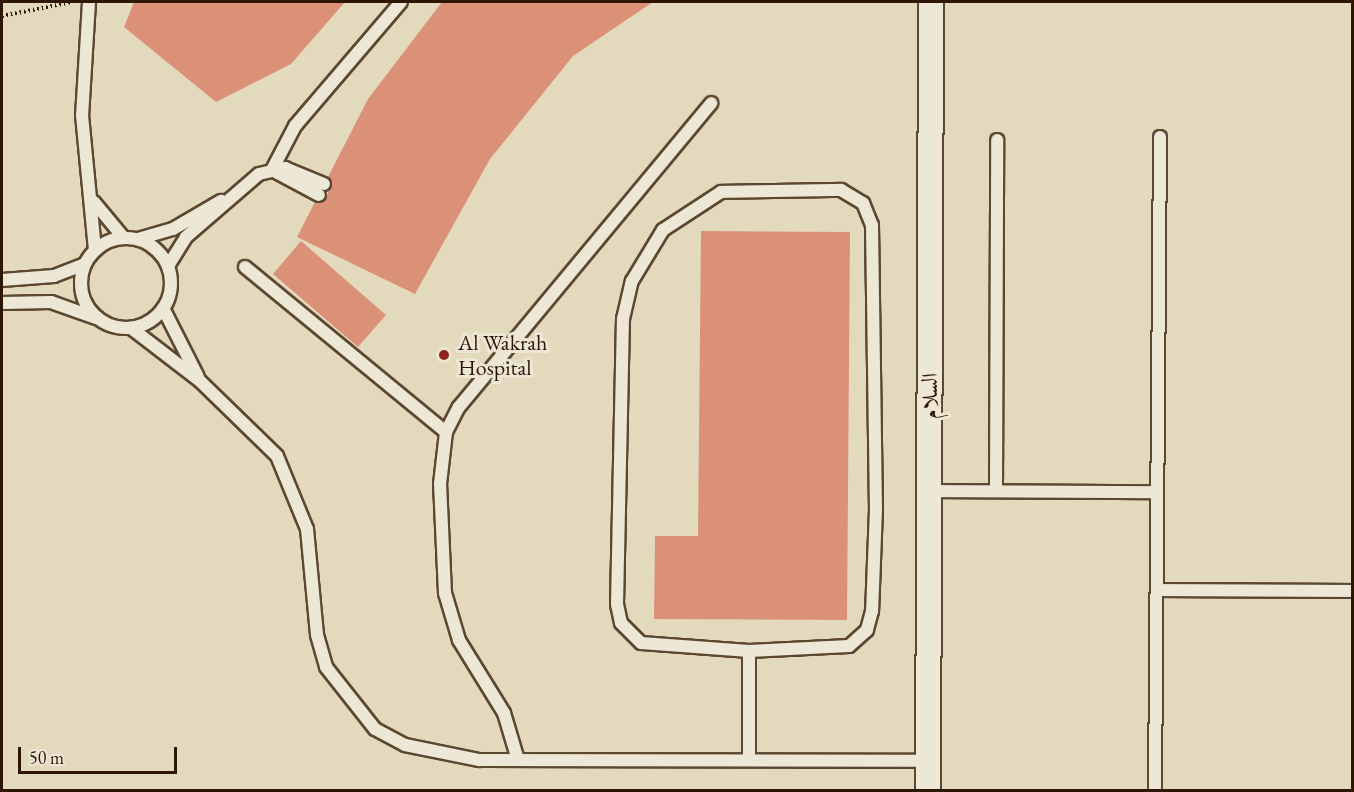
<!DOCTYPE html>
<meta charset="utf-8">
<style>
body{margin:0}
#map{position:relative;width:1354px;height:792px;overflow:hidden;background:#e3dabe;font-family:"EB Garamond",Amiri,serif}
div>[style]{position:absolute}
.building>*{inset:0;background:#db9178}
.path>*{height:4px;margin-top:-2px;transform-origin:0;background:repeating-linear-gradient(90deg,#2f1600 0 1.5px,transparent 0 4.5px)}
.roads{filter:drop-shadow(2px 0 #5c4730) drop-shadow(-2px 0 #5c4730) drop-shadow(0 2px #5c4730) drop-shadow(0 -2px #5c4730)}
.lane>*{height:12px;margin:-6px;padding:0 6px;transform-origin:6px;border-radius:6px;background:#ede7d5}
.lane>.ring{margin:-6px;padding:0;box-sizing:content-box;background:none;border:12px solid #ede7d5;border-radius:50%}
.street>*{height:24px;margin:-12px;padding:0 12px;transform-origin:12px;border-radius:12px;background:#ede7d5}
.dots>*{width:16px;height:16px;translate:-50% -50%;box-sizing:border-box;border:3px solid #ede7d5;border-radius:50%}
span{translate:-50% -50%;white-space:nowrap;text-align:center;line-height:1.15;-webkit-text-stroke:6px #ede7d5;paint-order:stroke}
.poi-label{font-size:22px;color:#2f1600}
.left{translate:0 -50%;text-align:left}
.street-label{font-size:22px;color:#2f1600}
.frame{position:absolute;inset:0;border:3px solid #2f1600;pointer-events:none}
.scale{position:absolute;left:18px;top:747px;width:159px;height:27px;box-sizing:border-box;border:3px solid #2f1600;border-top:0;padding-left:8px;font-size:18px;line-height:21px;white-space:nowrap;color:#2f1600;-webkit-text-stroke:4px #ede7d5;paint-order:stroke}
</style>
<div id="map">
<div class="building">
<i style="clip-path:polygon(134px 2px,345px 2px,291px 64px,216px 102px,124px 27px)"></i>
<i style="clip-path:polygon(442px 2px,653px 2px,573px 56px,490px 159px,415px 294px,297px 237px,315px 202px,326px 198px,332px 183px,328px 177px,368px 99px)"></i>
<i style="clip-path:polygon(701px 231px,850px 232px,847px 620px,654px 619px,655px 536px,698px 536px)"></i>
<i style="clip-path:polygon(301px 241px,386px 315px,358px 347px,273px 274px)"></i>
</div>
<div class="path">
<i style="left:2px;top:16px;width:71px;rotate:-11.3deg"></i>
</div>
<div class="roads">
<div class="lane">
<i style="left:89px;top:2px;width:113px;rotate:93.5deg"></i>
<i style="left:82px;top:115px;width:136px;rotate:84.5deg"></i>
<i style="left:272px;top:170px;width:50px;rotate:-62.4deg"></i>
<i style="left:295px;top:126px;width:163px;rotate:-49.5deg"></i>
<i style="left:272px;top:170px;width:53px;rotate:28deg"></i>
<i style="left:841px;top:190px;width:26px;rotate:31deg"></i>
<i style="left:863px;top:203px;width:24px;rotate:68deg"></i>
<i style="left:872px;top:225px;width:284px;rotate:89.2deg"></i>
<i style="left:876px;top:509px;width:102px;rotate:92.2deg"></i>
<i style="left:872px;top:611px;width:20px;rotate:105deg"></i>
<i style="left:867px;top:630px;width:24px;rotate:138deg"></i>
<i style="left:849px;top:646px;width:100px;rotate:177.1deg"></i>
<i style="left:749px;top:651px;width:108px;rotate:-175.8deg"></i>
<i style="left:641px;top:643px;width:28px;rotate:-135deg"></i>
<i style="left:621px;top:623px;width:19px;rotate:-102deg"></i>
<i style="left:617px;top:604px;width:285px;rotate:-88.8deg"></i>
<i style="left:623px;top:319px;width:39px;rotate:-77deg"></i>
<i style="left:632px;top:281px;width:60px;rotate:-58.7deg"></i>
<i style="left:663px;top:230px;width:69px;rotate:-33.2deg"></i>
<i style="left:721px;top:192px;width:120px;rotate:-1deg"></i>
<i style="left:94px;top:202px;width:45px;rotate:50.4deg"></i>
<i class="ring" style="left:81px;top:238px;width:78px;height:78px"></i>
<i style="left:138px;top:239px;width:36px;rotate:-16deg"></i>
<i style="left:173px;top:229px;width:56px;rotate:-30.3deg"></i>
<i style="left:168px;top:266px;width:34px;rotate:-58deg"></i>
<i style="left:186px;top:237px;width:96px;rotate:-40.8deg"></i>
<i style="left:259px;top:174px;width:27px;rotate:-13deg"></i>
<i style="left:285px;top:168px;width:42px;rotate:22.3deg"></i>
<i style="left:245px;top:267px;width:260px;rotate:39.4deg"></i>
<i style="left:2px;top:280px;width:52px;rotate:-4.4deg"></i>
<i style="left:54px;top:276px;width:33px;rotate:-21deg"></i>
<i style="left:2px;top:303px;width:49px;rotate:-1.2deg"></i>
<i style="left:51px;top:302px;width:48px;rotate:19.6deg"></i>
<i style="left:163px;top:308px;width:77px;rotate:63.1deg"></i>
<i style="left:131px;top:328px;width:87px;rotate:37.5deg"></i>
<i style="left:200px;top:381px;width:107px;rotate:44.2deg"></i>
<i style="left:277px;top:456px;width:79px;rotate:67.7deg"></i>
<i style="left:307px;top:529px;width:106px;rotate:84.6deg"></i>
<i style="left:317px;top:635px;width:33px;rotate:74deg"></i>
<i style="left:326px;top:667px;width:79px;rotate:51.7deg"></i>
<i style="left:375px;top:729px;width:34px;rotate:28deg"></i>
<i style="left:405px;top:745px;width:76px;rotate:11.5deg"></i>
<i style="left:479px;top:760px;width:449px;rotate:0.1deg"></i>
<i style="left:929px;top:491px;width:228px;rotate:0.3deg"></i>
<i style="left:996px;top:491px;width:351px;rotate:-89.8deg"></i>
<i style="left:1157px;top:590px;width:195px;rotate:0.3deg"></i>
<i style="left:749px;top:651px;width:109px;rotate:90deg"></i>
<i style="left:518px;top:760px;width:49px;rotate:-106.6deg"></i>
<i style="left:504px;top:713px;width:86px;rotate:-121.7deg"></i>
<i style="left:459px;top:640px;width:49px;rotate:-106.6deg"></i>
<i style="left:445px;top:593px;width:109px;rotate:-92.6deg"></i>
<i style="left:440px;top:484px;width:52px;rotate:-83.4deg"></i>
<i style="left:446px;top:432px;width:28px;rotate:-63deg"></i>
<i style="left:459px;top:407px;width:395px;rotate:-50.3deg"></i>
<i style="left:1155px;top:790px;width:653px;rotate:-89.56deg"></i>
</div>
<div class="street">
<i style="left:928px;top:790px;width:788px;rotate:-89.78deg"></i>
</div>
</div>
<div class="dots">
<i style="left:444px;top:355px;background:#8f2418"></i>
</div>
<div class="poi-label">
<span class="left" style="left:458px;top:355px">Al Wakrah<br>Hospital</span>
</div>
<div class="street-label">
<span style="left:930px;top:396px;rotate:-90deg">السلام</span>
</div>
<div class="frame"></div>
<div class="scale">50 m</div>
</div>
